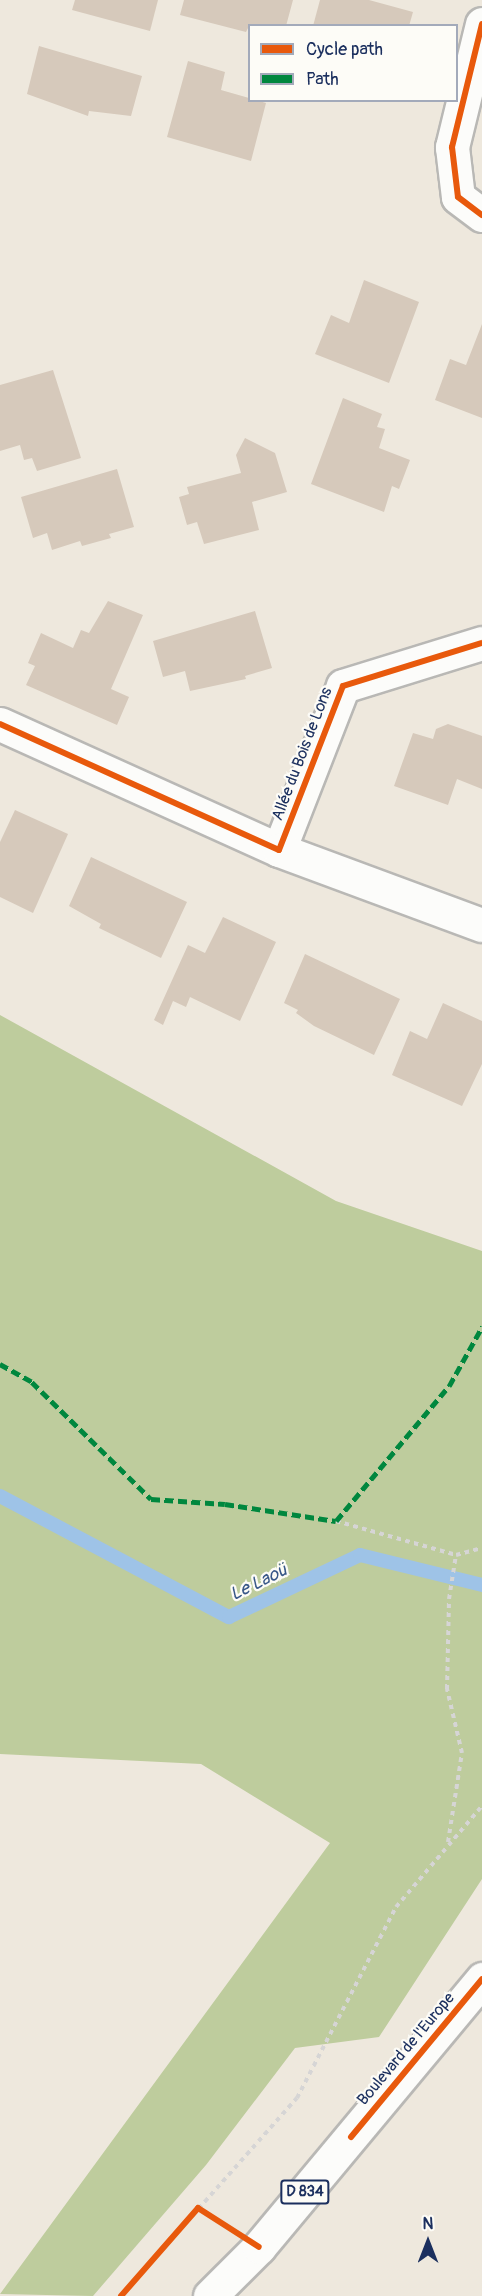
<!DOCTYPE html>
<meta charset="utf-8">
<style>
body{margin:0}
#map{position:relative;width:482px;height:2296px;overflow:hidden;background:#eee8dd;font-family:Pangolin,sans-serif}
div>[style]{position:absolute}
.forest>*{inset:0;background:#becc9d}
.stream>*{height:14px;margin:-7px;padding:0 7px;transform-origin:7px;border-radius:7px;background:#9ec3e7}
.building>*{inset:0;background:#d6c9bb}
.path>*{height:4px;margin-top:-2px;transform-origin:0;background:repeating-linear-gradient(90deg,#d6d5d5 0 4.5px,transparent 0 9px)}
.roads{filter:drop-shadow(2px 0 #b9b8b5) drop-shadow(-2px 0 #b9b8b5) drop-shadow(0 2px #b9b8b5) drop-shadow(0 -2px #b9b8b5)}
.minor>*{height:33px;margin:-16.5px;padding:0 16.5px;transform-origin:16.5px;border-radius:16.5px;background:#fcfcfa}
.primary>*{height:33px;margin:-16.5px;padding:0 16.5px;transform-origin:16.5px;border-radius:16.5px;background:#fcfcfa}
.quiet>*{height:4.5px;margin-top:-2.25px;transform-origin:0;background:repeating-linear-gradient(90deg,#00873e 0 9px,transparent 0 13.5px)}
.cycleway>*{height:6px;margin:-3px;padding:0 3px;transform-origin:3px;border-radius:3px;background:#e8590c}
span{translate:-50% -50%;white-space:nowrap;text-align:center;line-height:1.15;-webkit-text-stroke:4.5px #fdfcf7;paint-order:stroke}
.shield-label span{padding:2px 4px;background:#fdfcf7;border:2px solid;border-radius:4px;-webkit-text-stroke-width:0}
.shield-label{font-size:15px;color:#1b2f5e;font-weight:700}
.street-label{font-size:16px;color:#1b2f5e}
.water-label{font-size:18px;color:#385788;font-style:italic}
.legend{position:absolute;left:248px;top:24px;width:210px;height:78px;box-sizing:border-box;background:#fdfcf7;border:2px solid #a3aaba;margin:0;padding:8px 10px;list-style:none;font-size:18px;color:#1b2f5e}
.legend li{display:flex;align-items:center;gap:12px;height:30px}
.legend b{width:30px;border:2px solid #a3aaba}
.north{position:absolute;left:398px;top:2212px;width:60px;height:60px;-webkit-text-stroke:4px #fdfcf7;paint-order:stroke;rotate:0deg;font-size:16px;font-weight:700;line-height:24px;text-align:center;color:#1b2f5e}
.north::after{content:'';display:block;margin:auto;width:21px;height:27px;background:#1b2f5e;clip-path:polygon(50% 0,100% 100%,50% 72%,0 100%)}
</style>
<div id="map">
<div class="forest">
<i style="clip-path:polygon(0 1015px,336px 1201px,482px 1251px,482px 1879px,379px 2037px,295px 2048px,206px 2165px,93px 2296px,0 2294px,330px 1843px,201px 1764px,0 1754px)"></i>
</div>
<div class="stream">
<i style="left:0;top:1496px;width:259px;rotate:27.9deg"></i>
<i style="left:229px;top:1617px;width:145px;rotate:-25.3deg"></i>
<i style="left:360px;top:1555px;width:126px;rotate:13.8deg"></i>
</div>
<div class="building">
<i style="clip-path:polygon(75px 0,158px 0,150px 31px,72px 10px)"></i>
<i style="clip-path:polygon(184px 0,293px 0,286px 26px,249px 26px,246px 32px,180px 15px)"></i>
<i style="clip-path:polygon(320px 0,369px 0,413px 12px,409px 26px,313px 26px)"></i>
<i style="clip-path:polygon(39px 46px,142px 76px,131px 116px,89px 111px,88px 116px,27px 94px)"></i>
<i style="clip-path:polygon(188px 61px,225px 72px,221px 90px,266px 103px,251px 161px,167px 137px)"></i>
<i style="clip-path:polygon(364px 280px,419px 302px,389px 383px,315px 354px,331px 315px,349px 323px)"></i>
<i style="clip-path:polygon(482px 324px,482px 418px,435px 400px,450px 359px,466px 365px)"></i>
<i style="clip-path:polygon(53px 370px,81px 458px,37px 471px,32px 458px,24px 460px,20px 445px,0 451px,0 385px)"></i>
<i style="clip-path:polygon(343px 398px,382px 414px,377px 427px,385px 429px,379px 448px,410px 460px,399px 489px,392px 486px,384px 512px,311px 484px)"></i>
<i style="clip-path:polygon(245px 438px,275px 453px,287px 492px,252px 502px,259px 530px,204px 544px,197px 522px,187px 525px,179px 497px,189px 494px,187px 487px,241px 473px,236px 455px)"></i>
<i style="clip-path:polygon(117px 469px,134px 527px,109px 534px,111px 538px,82px 546px,80px 541px,52px 550px,47px 533px,33px 538px,21px 497px)"></i>
<i style="clip-path:polygon(108px 601px,143px 615px,111px 689px,129px 697px,117px 725px,26px 685px,35px 666px,28px 663px,41px 633px,73px 648px,81px 630px,89px 633px)"></i>
<i style="clip-path:polygon(255px 611px,272px 668px,245px 676px,246px 679px,190px 691px,185px 671px,163px 677px,153px 641px)"></i>
<i style="clip-path:polygon(448px 724px,482px 736px,482px 789px,457px 779px,448px 805px,394px 786px,413px 733px,433px 739px,436px 729px)"></i>
<i style="clip-path:polygon(15px 810px,68px 834px,33px 913px,0 897px,0 842px)"></i>
<i style="clip-path:polygon(91px 857px,187px 902px,161px 958px,99px 928px,101px 924px,69px 906px)"></i>
<i style="clip-path:polygon(223px 917px,276px 942px,240px 1021px,190px 997px,186px 1007px,173px 1001px,163px 1025px,154px 1020px,188px 945px,205px 953px)"></i>
<i style="clip-path:polygon(305px 954px,400px 999px,374px 1055px,314px 1026px,296px 1013px,298px 1010px,284px 1003px)"></i>
<i style="clip-path:polygon(443px 1003px,482px 1021px,482px 1064px,462px 1106px,392px 1075px,410px 1031px,427px 1039px)"></i>
</div>
<div class="path">
<i style="left:336px;top:1521px;width:125px;rotate:15.8deg"></i>
<i style="left:456px;top:1555px;width:27px;rotate:-15deg"></i>
<i style="left:448px;top:1842px;width:90px;rotate:-81.1deg"></i>
<i style="left:462px;top:1753px;width:66px;rotate:-103.2deg"></i>
<i style="left:447px;top:1689px;width:90px;rotate:-88.7deg"></i>
<i style="left:449px;top:1599px;width:45px;rotate:-81deg"></i>
<i style="left:198px;top:2208px;width:32px;rotate:32deg"></i>
<i style="left:121px;top:2296px;width:265px;rotate:-48.4deg"></i>
<i style="left:297px;top:2098px;width:215px;rotate:-62.6deg"></i>
<i style="left:396px;top:1907px;width:133px;rotate:-49.6deg"></i>
</div>
<div class="roads">
<div class="minor">
<i style="left:482px;top:24px;width:127px;rotate:103.7deg"></i>
<i style="left:452px;top:147px;width:50px;rotate:83.2deg"></i>
<i style="left:458px;top:197px;width:30px;rotate:37deg"></i>
<i style="left:0;top:724px;width:306px;rotate:24.3deg"></i>
<i style="left:279px;top:850px;width:176px;rotate:-68.7deg"></i>
<i style="left:343px;top:686px;width:145px;rotate:-17.2deg"></i>
<i style="left:279px;top:850px;width:216px;rotate:20.3deg"></i>
</div>
<div class="primary">
<i style="left:210px;top:2296px;width:69px;rotate:-45deg"></i>
<i style="left:259px;top:2247px;width:349px;rotate:-50.2deg"></i>
</div>
</div>
<div class="quiet">
<i style="left:0;top:1364px;width:37px;rotate:29deg"></i>
<i style="left:32px;top:1382px;width:167px;rotate:44.5deg"></i>
<i style="left:151px;top:1499px;width:74px;rotate:3.9deg"></i>
<i style="left:225px;top:1504px;width:112px;rotate:8.7deg"></i>
<i style="left:336px;top:1521px;width:176px;rotate:-50.1deg"></i>
<i style="left:449px;top:1386px;width:68px;rotate:-60.8deg"></i>
</div>
<div class="cycleway">
<i style="left:482px;top:24px;width:127px;rotate:103.7deg"></i>
<i style="left:452px;top:147px;width:50px;rotate:83.2deg"></i>
<i style="left:458px;top:197px;width:30px;rotate:37deg"></i>
<i style="left:0;top:724px;width:306px;rotate:24.3deg"></i>
<i style="left:279px;top:850px;width:176px;rotate:-68.7deg"></i>
<i style="left:343px;top:686px;width:145px;rotate:-17.2deg"></i>
<i style="left:351px;top:2137px;width:205px;rotate:-50.3deg"></i>
<i style="left:121px;top:2296px;width:117px;rotate:-48.8deg"></i>
<i style="left:198px;top:2208px;width:72px;rotate:32.6deg"></i>
</div>
<div class="shield-label">
<span style="left:305px;top:2192px">D 834</span>
</div>
<div class="street-label">
<span style="left:302px;top:754px;rotate:-69deg">Allée du Bois de Lons</span>
<span style="left:406px;top:2049px;rotate:-50deg">Boulevard de l'Europe</span>
</div>
<div class="water-label">
<span style="left:259px;top:1583px;rotate:-26deg">Le Laoü</span>
</div>
<ul class="legend">
<li><b style="height:8px;background:#e8590c"></b>Cycle path</li>
<li><b style="height:8px;background:#00873e"></b>Path</li>
</ul>
<div class="north">N</div>
</div>
